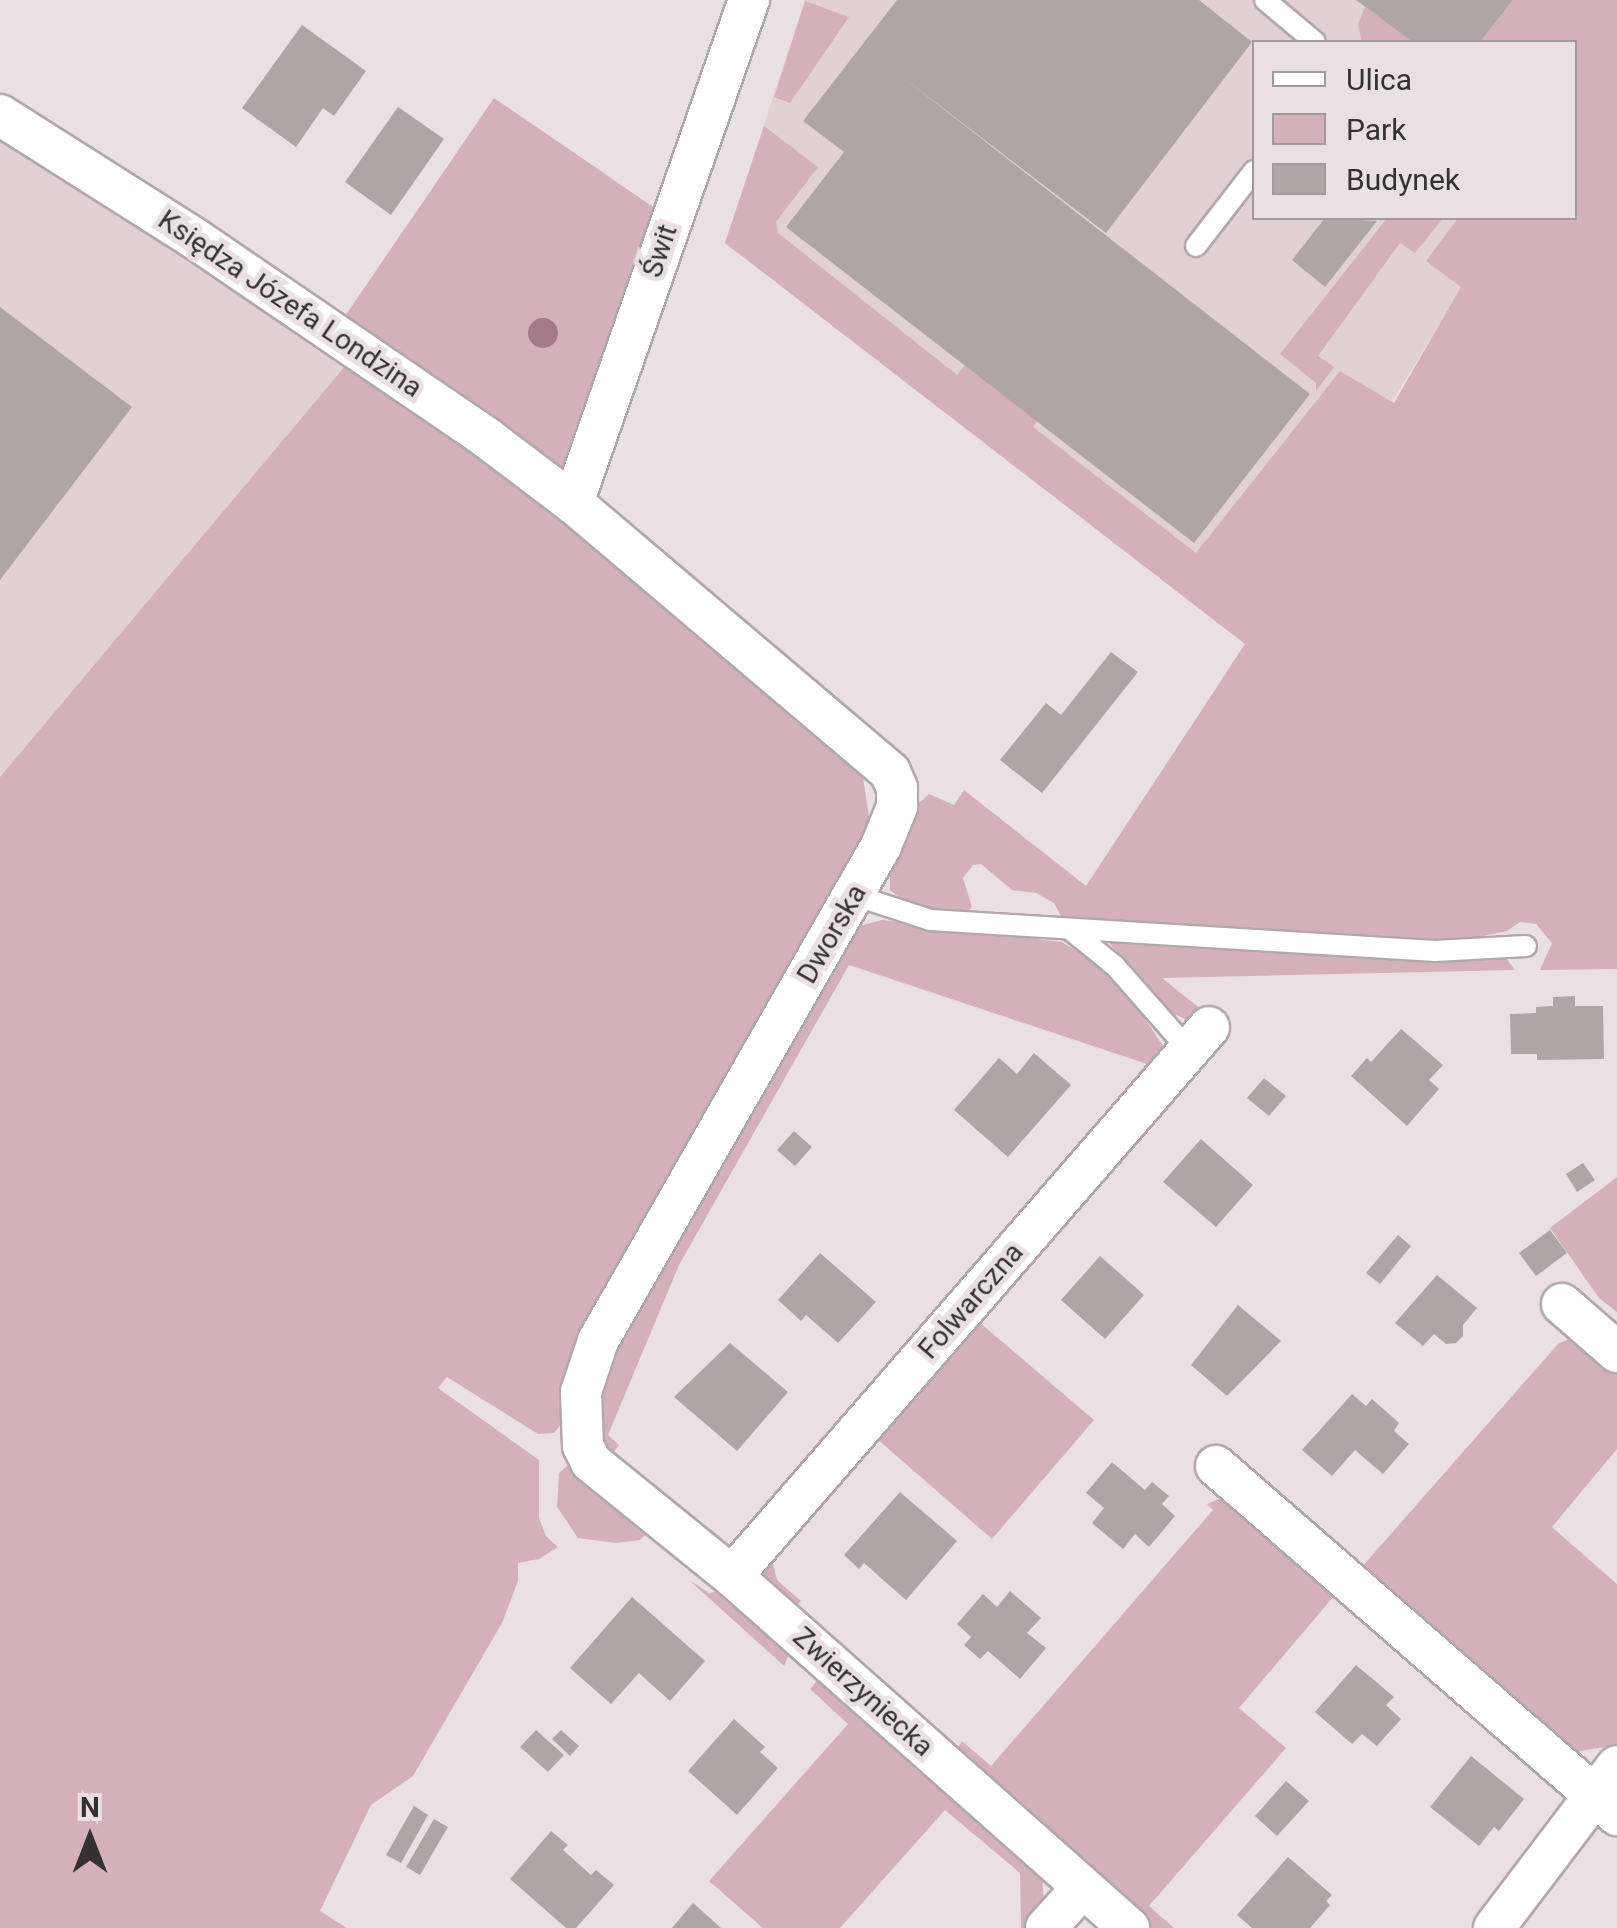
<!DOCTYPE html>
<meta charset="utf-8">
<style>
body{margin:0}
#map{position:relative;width:1617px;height:1928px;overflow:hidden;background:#eae0e3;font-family:Roboto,sans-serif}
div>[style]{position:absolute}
.built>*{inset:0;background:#e1d0d4}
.green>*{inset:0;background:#d4b1ba}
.building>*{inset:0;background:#afa5a7}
.roads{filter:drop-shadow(2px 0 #b2a8ab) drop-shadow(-2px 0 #b2a8ab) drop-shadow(0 2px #b2a8ab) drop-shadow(0 -2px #b2a8ab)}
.service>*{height:20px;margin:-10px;padding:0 10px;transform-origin:10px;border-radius:10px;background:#fff}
.minor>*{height:40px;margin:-20px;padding:0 20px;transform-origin:20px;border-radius:20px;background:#fff}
.trees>*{width:30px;height:30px;margin:-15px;border-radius:50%;background:#a47988}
span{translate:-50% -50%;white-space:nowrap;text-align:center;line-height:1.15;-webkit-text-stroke:10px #eae0e3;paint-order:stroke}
.street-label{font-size:28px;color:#343132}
.legend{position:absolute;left:1252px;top:40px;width:325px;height:180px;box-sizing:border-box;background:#eae0e3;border:2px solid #a19a9c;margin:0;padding:12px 18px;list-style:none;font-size:30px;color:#343132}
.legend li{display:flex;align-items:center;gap:20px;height:50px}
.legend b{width:50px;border:2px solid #a19a9c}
.north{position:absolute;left:40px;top:1788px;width:100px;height:100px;-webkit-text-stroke:8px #eae0e3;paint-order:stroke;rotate:0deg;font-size:28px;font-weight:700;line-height:40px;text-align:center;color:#343132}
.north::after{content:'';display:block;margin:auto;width:35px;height:45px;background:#343132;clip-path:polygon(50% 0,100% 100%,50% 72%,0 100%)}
</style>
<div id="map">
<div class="built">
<i style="clip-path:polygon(evenodd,805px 0,1617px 0,1617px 308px,1462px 287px,1245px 643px,725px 243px,805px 0,1254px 42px,1574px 42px,1574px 218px,1254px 218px,1254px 42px)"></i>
<i style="clip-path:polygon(0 128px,351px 359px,0 777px)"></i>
</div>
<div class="green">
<i style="clip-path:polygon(1513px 0,1617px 0,1617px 969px,1540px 970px,1552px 943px,1536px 924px,1520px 922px,1507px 931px,1469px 939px,1407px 941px,1064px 922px,1054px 903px,1036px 893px,1012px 890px,981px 864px,973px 865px,963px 878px,972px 907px,969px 911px,935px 911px,905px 902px,890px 890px,890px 872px,916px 806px,929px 794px,954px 805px,964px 790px,1086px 886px,1245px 644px,725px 243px,764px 126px,818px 167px,776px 222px,778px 233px,957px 375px,965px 365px,1037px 421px,1033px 427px,1196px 553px,1340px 371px,1394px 403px,1461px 287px,1426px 261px,1458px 218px,1574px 218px,1574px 42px,1480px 42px)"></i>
<i style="clip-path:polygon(805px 1px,849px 17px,790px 103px,774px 97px)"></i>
<i style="clip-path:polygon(1365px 7px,1412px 42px,1362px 42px,1358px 24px)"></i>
<i style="clip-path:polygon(494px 98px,662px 213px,570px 463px,563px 467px,343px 319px)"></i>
<i style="clip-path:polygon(1387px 218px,1443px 218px,1415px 253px,1400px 243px,1318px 356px,1334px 367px,1316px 391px,1316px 383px,1280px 354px)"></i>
<i style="clip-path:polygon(351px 359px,480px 449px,862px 771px,870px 823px,862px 852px,566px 1418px,554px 1433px,538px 1434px,447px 1377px,438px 1388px,539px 1460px,539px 1518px,546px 1536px,558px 1547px,539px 1559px,518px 1563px,518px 1581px,502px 1623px,413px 1776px,371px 1805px,320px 1911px,347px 1928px,0 1928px,0 777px)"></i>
<i style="clip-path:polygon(882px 920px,1062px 942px,1101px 966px,1133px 1001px,1163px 1046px,1162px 1056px,1153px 1066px,849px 965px,679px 1265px,608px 1435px,619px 1445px,610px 1457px,595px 1425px,604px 1365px,855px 927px)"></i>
<i style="clip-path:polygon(1107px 940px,1506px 958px,1515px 970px,1162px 978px,1202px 1010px,1192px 1022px,1167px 1011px)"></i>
<i style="clip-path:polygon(1617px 1177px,1617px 1312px,1599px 1298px,1550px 1228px)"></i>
<i style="clip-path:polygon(972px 1316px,1094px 1420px,992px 1539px,876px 1438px,771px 1556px,777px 1580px,801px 1601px,793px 1611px,760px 1585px,759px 1567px)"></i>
<i style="clip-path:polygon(1578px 1335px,1617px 1365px,1617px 1449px,1552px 1527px,1617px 1584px,1617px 1745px,1575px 1752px,1360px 1569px,1558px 1344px)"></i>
<i style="clip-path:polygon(569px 1464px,592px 1475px,646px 1534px,640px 1540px,616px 1543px,578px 1538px,557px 1507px,559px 1473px)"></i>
<i style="clip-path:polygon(1219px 1499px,1227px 1500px,1282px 1541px,1279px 1550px,1305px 1571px,1314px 1567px,1399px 1649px,1334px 1596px,1239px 1708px,1286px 1748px,1149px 1906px,1174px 1928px,1152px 1928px,954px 1754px,962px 1741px,991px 1766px,1213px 1510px,1207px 1504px)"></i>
<i style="clip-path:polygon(689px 1580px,709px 1593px,719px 1591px,786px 1643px,789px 1654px,784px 1666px)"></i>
<i style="clip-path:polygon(819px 1678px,1042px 1874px,1044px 1903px,1028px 1928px,1021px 1928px,1020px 1873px,945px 1810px,840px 1928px,763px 1928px,709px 1881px,848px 1724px,810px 1689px)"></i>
</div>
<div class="building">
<i style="clip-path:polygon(897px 0,1199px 0,1252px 42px,1106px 233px,901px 76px,1310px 394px,1194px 543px,786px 227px,844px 152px,803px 121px)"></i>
<i style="clip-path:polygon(1356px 0,1513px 0,1480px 42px,1412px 42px)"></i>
<i style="clip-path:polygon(302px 25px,366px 71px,334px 116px,323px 108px,296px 147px,242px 108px)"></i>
<i style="clip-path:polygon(398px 107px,444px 139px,391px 215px,345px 182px)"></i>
<i style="clip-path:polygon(1325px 218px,1377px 221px,1325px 287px,1292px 260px)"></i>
<i style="clip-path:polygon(0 307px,132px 407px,0 580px)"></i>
<i style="clip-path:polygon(1111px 652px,1138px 672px,1042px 793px,1000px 760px,1046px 703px,1061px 715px)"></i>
<i style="clip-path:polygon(1575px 996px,1575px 1006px,1603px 1006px,1604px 1059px,1537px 1060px,1537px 1054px,1511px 1054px,1510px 1014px,1536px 1013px,1536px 1007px,1553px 1006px,1553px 997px)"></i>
<i style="clip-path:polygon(1401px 1029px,1443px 1065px,1429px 1080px,1439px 1089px,1407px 1126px,1351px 1076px,1367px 1058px,1371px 1062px)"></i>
<i style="clip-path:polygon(1034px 1053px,1071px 1085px,1008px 1157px,954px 1110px,999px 1058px,1017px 1074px)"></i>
<i style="clip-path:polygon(1264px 1078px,1286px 1096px,1269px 1116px,1247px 1098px)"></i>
<i style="clip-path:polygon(794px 1131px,812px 1147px,795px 1166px,777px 1150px)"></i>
<i style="clip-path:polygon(1201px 1139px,1253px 1185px,1216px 1227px,1163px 1182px)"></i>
<i style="clip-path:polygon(1583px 1163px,1595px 1180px,1577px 1192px,1566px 1174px)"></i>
<i style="clip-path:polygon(1550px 1230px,1567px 1253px,1536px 1276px,1519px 1253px)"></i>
<i style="clip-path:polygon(1398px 1235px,1411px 1246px,1380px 1284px,1366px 1273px)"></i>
<i style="clip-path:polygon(820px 1253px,876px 1302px,838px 1343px,806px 1315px,801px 1321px,778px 1300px)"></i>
<i style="clip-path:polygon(1100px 1256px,1144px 1295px,1105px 1339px,1061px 1300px)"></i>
<i style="clip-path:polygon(1437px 1275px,1477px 1308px,1463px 1325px,1463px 1336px,1456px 1343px,1446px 1344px,1434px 1334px,1423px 1346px,1395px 1323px)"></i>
<i style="clip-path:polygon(1238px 1305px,1281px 1341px,1227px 1396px,1191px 1365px)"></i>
<i style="clip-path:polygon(730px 1343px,788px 1392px,737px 1451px,674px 1397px)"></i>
<i style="clip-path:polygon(1352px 1394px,1366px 1406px,1372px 1399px,1399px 1423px,1394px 1431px,1409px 1444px,1383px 1474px,1355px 1450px,1332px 1476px,1302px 1450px)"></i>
<i style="clip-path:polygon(1112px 1462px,1145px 1490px,1152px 1482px,1169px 1496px,1162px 1504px,1175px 1516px,1149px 1547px,1135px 1534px,1123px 1549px,1092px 1523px,1104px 1508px,1086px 1493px)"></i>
<i style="clip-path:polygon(900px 1492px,957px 1541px,906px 1600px,864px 1563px,859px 1569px,844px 1555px)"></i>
<i style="clip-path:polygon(1010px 1591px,1041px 1618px,1027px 1633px,1046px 1648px,1020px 1679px,988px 1651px,980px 1659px,964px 1645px,971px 1637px,957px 1624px,983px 1594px,997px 1607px)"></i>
<i style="clip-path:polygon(632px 1597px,705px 1661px,670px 1701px,639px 1673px,611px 1704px,570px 1668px)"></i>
<i style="clip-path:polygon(1356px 1665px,1394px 1697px,1386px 1705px,1401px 1719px,1377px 1746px,1362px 1734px,1352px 1744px,1315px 1712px)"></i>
<i style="clip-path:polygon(734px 1719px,765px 1747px,760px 1752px,778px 1768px,737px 1815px,688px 1771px)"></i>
<i style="clip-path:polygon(536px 1730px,564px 1755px,548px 1772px,520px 1747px)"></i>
<i style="clip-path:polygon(561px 1730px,579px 1746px,570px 1756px,552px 1739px)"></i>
<i style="clip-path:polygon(1471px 1756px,1524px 1799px,1499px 1831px,1494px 1827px,1479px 1846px,1430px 1807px)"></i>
<i style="clip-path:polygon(1286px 1781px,1309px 1801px,1277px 1836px,1255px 1816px)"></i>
<i style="clip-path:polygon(414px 1806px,428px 1815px,401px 1863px,386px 1855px)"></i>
<i style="clip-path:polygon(434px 1819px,448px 1827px,420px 1875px,406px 1867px)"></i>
<i style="clip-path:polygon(551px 1831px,568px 1845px,563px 1850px,591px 1875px,596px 1870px,614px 1885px,576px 1928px,566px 1928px,510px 1879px)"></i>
<i style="clip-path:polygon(1288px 1857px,1332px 1895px,1326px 1901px,1330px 1905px,1310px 1928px,1252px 1928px,1237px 1915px)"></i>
<i style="clip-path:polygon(693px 1903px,721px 1928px,672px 1928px)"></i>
</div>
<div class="roads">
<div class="service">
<i style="left:1265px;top:0;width:65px;rotate:40deg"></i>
<i style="left:1196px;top:246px;width:95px;rotate:-52.3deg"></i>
<i style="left:854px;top:895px;width:80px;rotate:18.2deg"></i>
<i style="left:930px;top:920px;width:506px;rotate:3.51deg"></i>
<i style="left:1435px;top:951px;width:91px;rotate:-3.1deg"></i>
<i style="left:1072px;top:931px;width:55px;rotate:39.1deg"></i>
<i style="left:1115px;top:966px;width:112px;rotate:48.6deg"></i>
</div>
<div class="minor">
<i style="left:0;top:115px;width:230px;rotate:32.4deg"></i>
<i style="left:194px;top:238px;width:355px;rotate:34.3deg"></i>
<i style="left:487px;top:438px;width:108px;rotate:37.1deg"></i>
<i style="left:573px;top:503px;width:416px;rotate:40.3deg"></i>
<i style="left:890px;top:772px;width:17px;rotate:66deg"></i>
<i style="left:897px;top:788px;width:19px;rotate:90deg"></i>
<i style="left:897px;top:807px;width:42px;rotate:112.3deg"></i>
<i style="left:881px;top:846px;width:570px;rotate:119.76deg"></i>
<i style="left:598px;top:1341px;width:54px;rotate:108.4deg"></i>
<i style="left:581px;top:1392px;width:54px;rotate:87.9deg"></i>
<i style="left:583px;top:1446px;width:18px;rotate:63deg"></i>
<i style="left:591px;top:1462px;width:181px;rotate:39deg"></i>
<i style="left:732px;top:1576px;width:531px;rotate:41.56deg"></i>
<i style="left:573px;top:503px;width:533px;rotate:-70.72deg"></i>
<i style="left:1562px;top:1304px;width:73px;rotate:41.1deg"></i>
<i style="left:1216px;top:1466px;width:532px;rotate:41.03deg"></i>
<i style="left:732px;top:1576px;width:727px;rotate:-49.01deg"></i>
<i style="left:1046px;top:1928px;width:54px;rotate:-48deg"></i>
<i style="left:1494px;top:1928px;width:203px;rotate:-52.8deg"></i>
</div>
</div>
<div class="trees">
<i style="left:543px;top:333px"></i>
</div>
<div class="street-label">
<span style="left:660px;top:251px;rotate:-71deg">Świt</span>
<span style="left:290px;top:304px;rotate:34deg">Księdza Józefa Londzina</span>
<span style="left:832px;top:934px;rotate:-60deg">Dworska</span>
<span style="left:971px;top:1301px;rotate:-49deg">Folwarczna</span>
<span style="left:863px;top:1692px;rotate:42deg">Zwierzyniecka</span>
</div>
<ul class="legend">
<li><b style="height:12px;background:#fff"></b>Ulica</li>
<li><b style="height:28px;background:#d4b1ba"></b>Park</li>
<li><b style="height:28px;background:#afa5a7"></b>Budynek</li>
</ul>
<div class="north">N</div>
</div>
